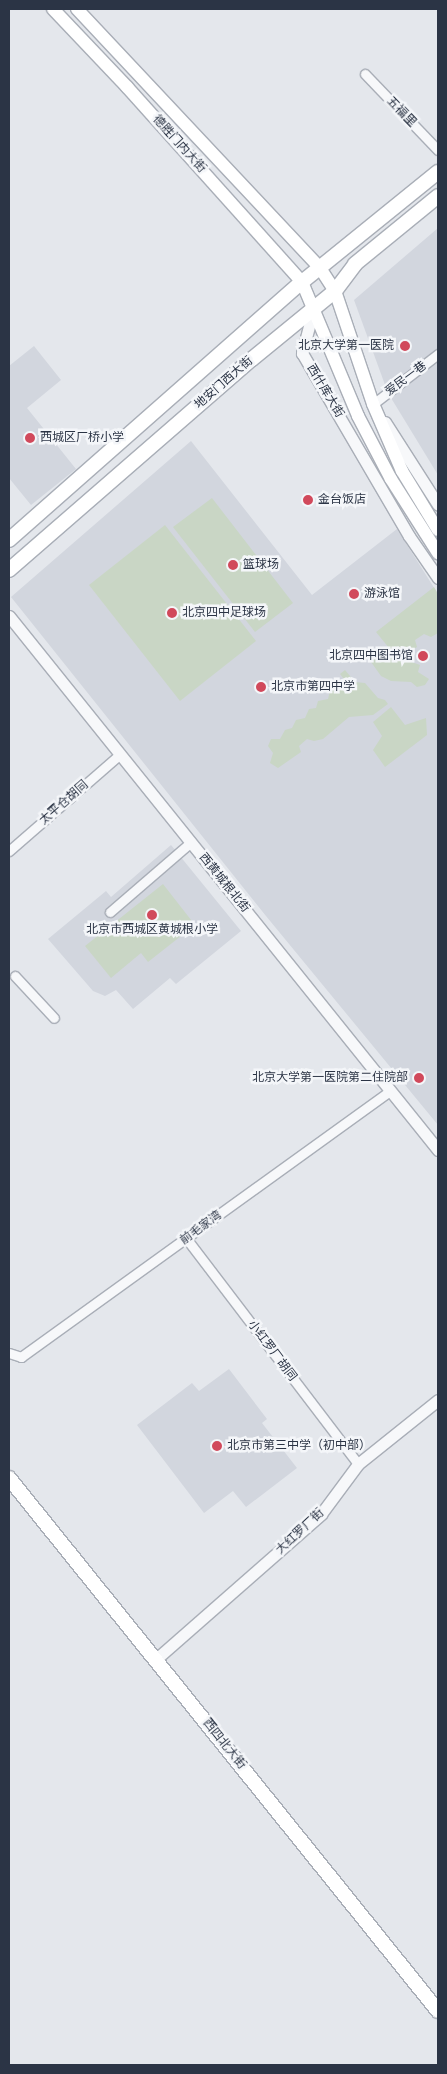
<!DOCTYPE html>
<meta charset="utf-8">
<style>
body{margin:0}
#map{position:relative;width:447px;height:2074px;overflow:hidden;background:#e4e7ec;font-family:Arial,"Noto Sans SC",sans-serif}
div>[style]{position:absolute}
.built>*{inset:0;background:#d2d6de}
.green>*{inset:0;background:#c9d6c5}
.roads{filter:drop-shadow(1px 0 #a9aeb7) drop-shadow(-1px 0 #a9aeb7) drop-shadow(0 1px #a9aeb7) drop-shadow(0 -1px #a9aeb7)}
.minor>*{height:9px;margin:-4.5px;padding:0 4.5px;transform-origin:4.5px;border-radius:4.5px;background:#f7f8fa}
.tertiary>*{height:11px;margin:-5.5px;padding:0 5.5px;transform-origin:5.5px;border-radius:5.5px;background:#f7f8fa}
.secondary>*{height:12px;margin:-6px;padding:0 6px;transform-origin:6px;border-radius:6px;background:#fff}
.primary>*{height:14px;margin:-7px;padding:0 7px;transform-origin:7px;border-radius:7px;background:#fff}
.dots>*{width:14px;height:14px;translate:-50% -50%;box-sizing:border-box;border:2px solid #f4f6f9;border-radius:50%}
span{translate:-50% -50%;white-space:nowrap;text-align:center;line-height:1.15;-webkit-text-stroke:5px #f4f6f9;paint-order:stroke}
.street-label{font-size:12px;color:#2b3445}
.poi-label{font-size:12px;color:#2b3445}
.right{translate:-100% -50%;text-align:right}
.left{translate:0 -50%;text-align:left}
.frame{position:absolute;inset:0;border:10px solid #2b3445;pointer-events:none}
</style>
<div id="map">
<div class="built">
<i style="clip-path:polygon(438px 228px,438px 475px,388px 393px,354px 300px)"></i>
<i style="clip-path:polygon(34px 346px,61px 380px,27px 408px,76px 469px,31px 505px,9px 478px,9px 366px)"></i>
<i style="clip-path:polygon(191px 441px,312px 595px,397px 529px,438px 594px,438px 1125px,266px 916px,11px 597px)"></i>
<i style="clip-path:polygon(171px 845px,241px 931px,176px 984px,170px 978px,133px 1009px,116px 990px,105px 996px,93px 991px,48px 939px,106px 891px,111px 897px)"></i>
<i style="clip-path:polygon(229px 1369px,267px 1419px,262px 1423px,297px 1468px,246px 1507px,233px 1491px,204px 1513px,137px 1425px,192px 1383px,199px 1391px)"></i>
</div>
<div class="green">
<i style="clip-path:polygon(212px 498px,293px 603px,255px 632px,173px 527px)"></i>
<i style="clip-path:polygon(165px 525px,256px 641px,180px 701px,89px 585px)"></i>
<i style="clip-path:polygon(434px 587px,438px 594px,438px 633px,431px 637px,424px 634px,415px 640px,417px 647px,409px 652px,409px 661px,420px 665px,418px 672px,429px 679px,425px 685px,417px 687px,411px 682px,391px 681px,381px 676px,371px 662px,389px 648px,376px 632px)"></i>
<i style="clip-path:polygon(345px 670px,355px 682px,365px 683px,378px 698px,385px 700px,388px 704px,373px 715px,349px 717px,323px 739px,314px 741px,307px 739px,299px 746px,301px 752px,278px 768px,270px 763px,273px 753px,268px 746px,271px 739px,280px 739px,285px 730px,292px 728px,296px 720px,305px 718px,309px 709px,316px 708px,318px 701px,328px 699px,330px 691px,340px 689px,344px 679px,340px 674px)"></i>
<i style="clip-path:polygon(391px 707px,405px 725px,426px 718px,427px 735px,385px 767px,373px 750px,382px 736px,373px 722px)"></i>
<i style="clip-path:polygon(163px 884px,195px 925px,148px 962px,141px 953px,111px 978px,85px 946px)"></i>
</div>
<div class="roads">
<div class="minor">
<i style="left:365px;top:74px;width:105px;rotate:46.2deg"></i>
<i style="left:373px;top:404px;width:82px;rotate:-37.6deg"></i>
<i style="left:9px;top:851px;width:146px;rotate:-41.1deg"></i>
<i style="left:110px;top:912px;width:107px;rotate:-40.8deg"></i>
<i style="left:15px;top:976px;width:57px;rotate:47.1deg"></i>
<i style="left:186px;top:1238px;width:284px;rotate:52.7deg"></i>
<i style="left:9px;top:1353px;width:13px;rotate:18deg"></i>
<i style="left:21px;top:1357px;width:455px;rotate:-35.8deg"></i>
</div>
<div class="tertiary">
<i style="left:314px;top:307px;width:48px;rotate:104.6deg"></i>
<i style="left:302px;top:353px;width:212px;rotate:59.7deg"></i>
<i style="left:409px;top:536px;width:51px;rotate:55.4deg"></i>
<i style="left:385px;top:422px;width:98px;rotate:57.4deg"></i>
<i style="left:9px;top:616px;width:685px;rotate:51.22deg"></i>
<i style="left:155px;top:1660px;width:221px;rotate:-41.3deg"></i>
<i style="left:321px;top:1514px;width:62px;rotate:-53.5deg"></i>
<i style="left:358px;top:1464px;width:102px;rotate:-38.7deg"></i>
</div>
<div class="secondary">
<i style="left:53px;top:9px;width:108px;rotate:46.5deg"></i>
<i style="left:127px;top:87px;width:262px;rotate:48.1deg"></i>
<i style="left:302px;top:282px;width:145px;rotate:67.3deg"></i>
<i style="left:358px;top:416px;width:71px;rotate:62.4deg"></i>
<i style="left:391px;top:479px;width:88px;rotate:57.6deg"></i>
<i style="left:77px;top:9px;width:355px;rotate:46.8deg"></i>
<i style="left:320px;top:268px;width:27px;rotate:57deg"></i>
<i style="left:335px;top:291px;width:119px;rotate:71.4deg"></i>
<i style="left:373px;top:404px;width:73px;rotate:66.6deg"></i>
<i style="left:402px;top:471px;width:69px;rotate:58.6deg"></i>
</div>
<div class="primary">
<i style="left:9px;top:540px;width:390px;rotate:-41.4deg"></i>
<i style="left:302px;top:282px;width:175px;rotate:-39deg"></i>
<i style="left:9px;top:570px;width:322px;rotate:-41deg"></i>
<i style="left:252px;top:359px;width:107px;rotate:-39.3deg"></i>
<i style="left:335px;top:291px;width:34px;rotate:-53deg"></i>
<i style="left:355px;top:264px;width:107px;rotate:-39.3deg"></i>
<i style="left:9px;top:1478px;width:684px;rotate:51.17deg"></i>
</div>
</div>
<div class="dots">
<i style="left:405px;top:346px;background:#d1495b"></i>
<i style="left:30px;top:438px;background:#d1495b"></i>
<i style="left:308px;top:500px;background:#d1495b"></i>
<i style="left:233px;top:565px;background:#d1495b"></i>
<i style="left:354px;top:594px;background:#d1495b"></i>
<i style="left:172px;top:613px;background:#d1495b"></i>
<i style="left:423px;top:656px;background:#d1495b"></i>
<i style="left:261px;top:687px;background:#d1495b"></i>
<i style="left:152px;top:915px;background:#d1495b"></i>
<i style="left:419px;top:1078px;background:#d1495b"></i>
<i style="left:217px;top:1446px;background:#d1495b"></i>
</div>
<div class="street-label">
<span style="left:401px;top:112px;rotate:46deg">五福里</span>
<span style="left:179px;top:144px;rotate:48deg">德胜门内大街</span>
<span style="left:406px;top:379px;rotate:-37deg">爱民一巷</span>
<span style="left:224px;top:383px;rotate:-41deg">地安门西大街</span>
<span style="left:325px;top:391px;rotate:59deg">西什库大街</span>
<span style="left:64px;top:803px;rotate:-41deg">太平仓胡同</span>
<span style="left:224px;top:883px;rotate:51deg">西黄城根北街</span>
<span style="left:201px;top:1228px;rotate:-36deg">前毛家湾</span>
<span style="left:272px;top:1351px;rotate:53deg">小红罗厂胡同</span>
<span style="left:300px;top:1532px;rotate:-43deg">大红罗厂街</span>
<span style="left:224px;top:1744px;rotate:51deg">西四北大街</span>
</div>
<div class="poi-label">
<span class="right" style="left:394px;top:346px">北京大学第一医院</span>
<span class="left" style="left:40px;top:438px">西城区厂桥小学</span>
<span class="left" style="left:318px;top:500px">金台饭店</span>
<span class="left" style="left:243px;top:565px">篮球场</span>
<span class="left" style="left:364px;top:594px">游泳馆</span>
<span class="left" style="left:182px;top:613px">北京四中足球场</span>
<span class="right" style="left:413px;top:656px">北京四中图书馆</span>
<span class="left" style="left:271px;top:687px">北京市第四中学</span>
<span style="left:152px;top:930px">北京市西城区黄城根小学</span>
<span class="right" style="left:408px;top:1078px">北京大学第一医院第二住院部</span>
<span class="left" style="left:227px;top:1446px">北京市第三中学（初中部）</span>
</div>
<div class="frame"></div>
</div>
